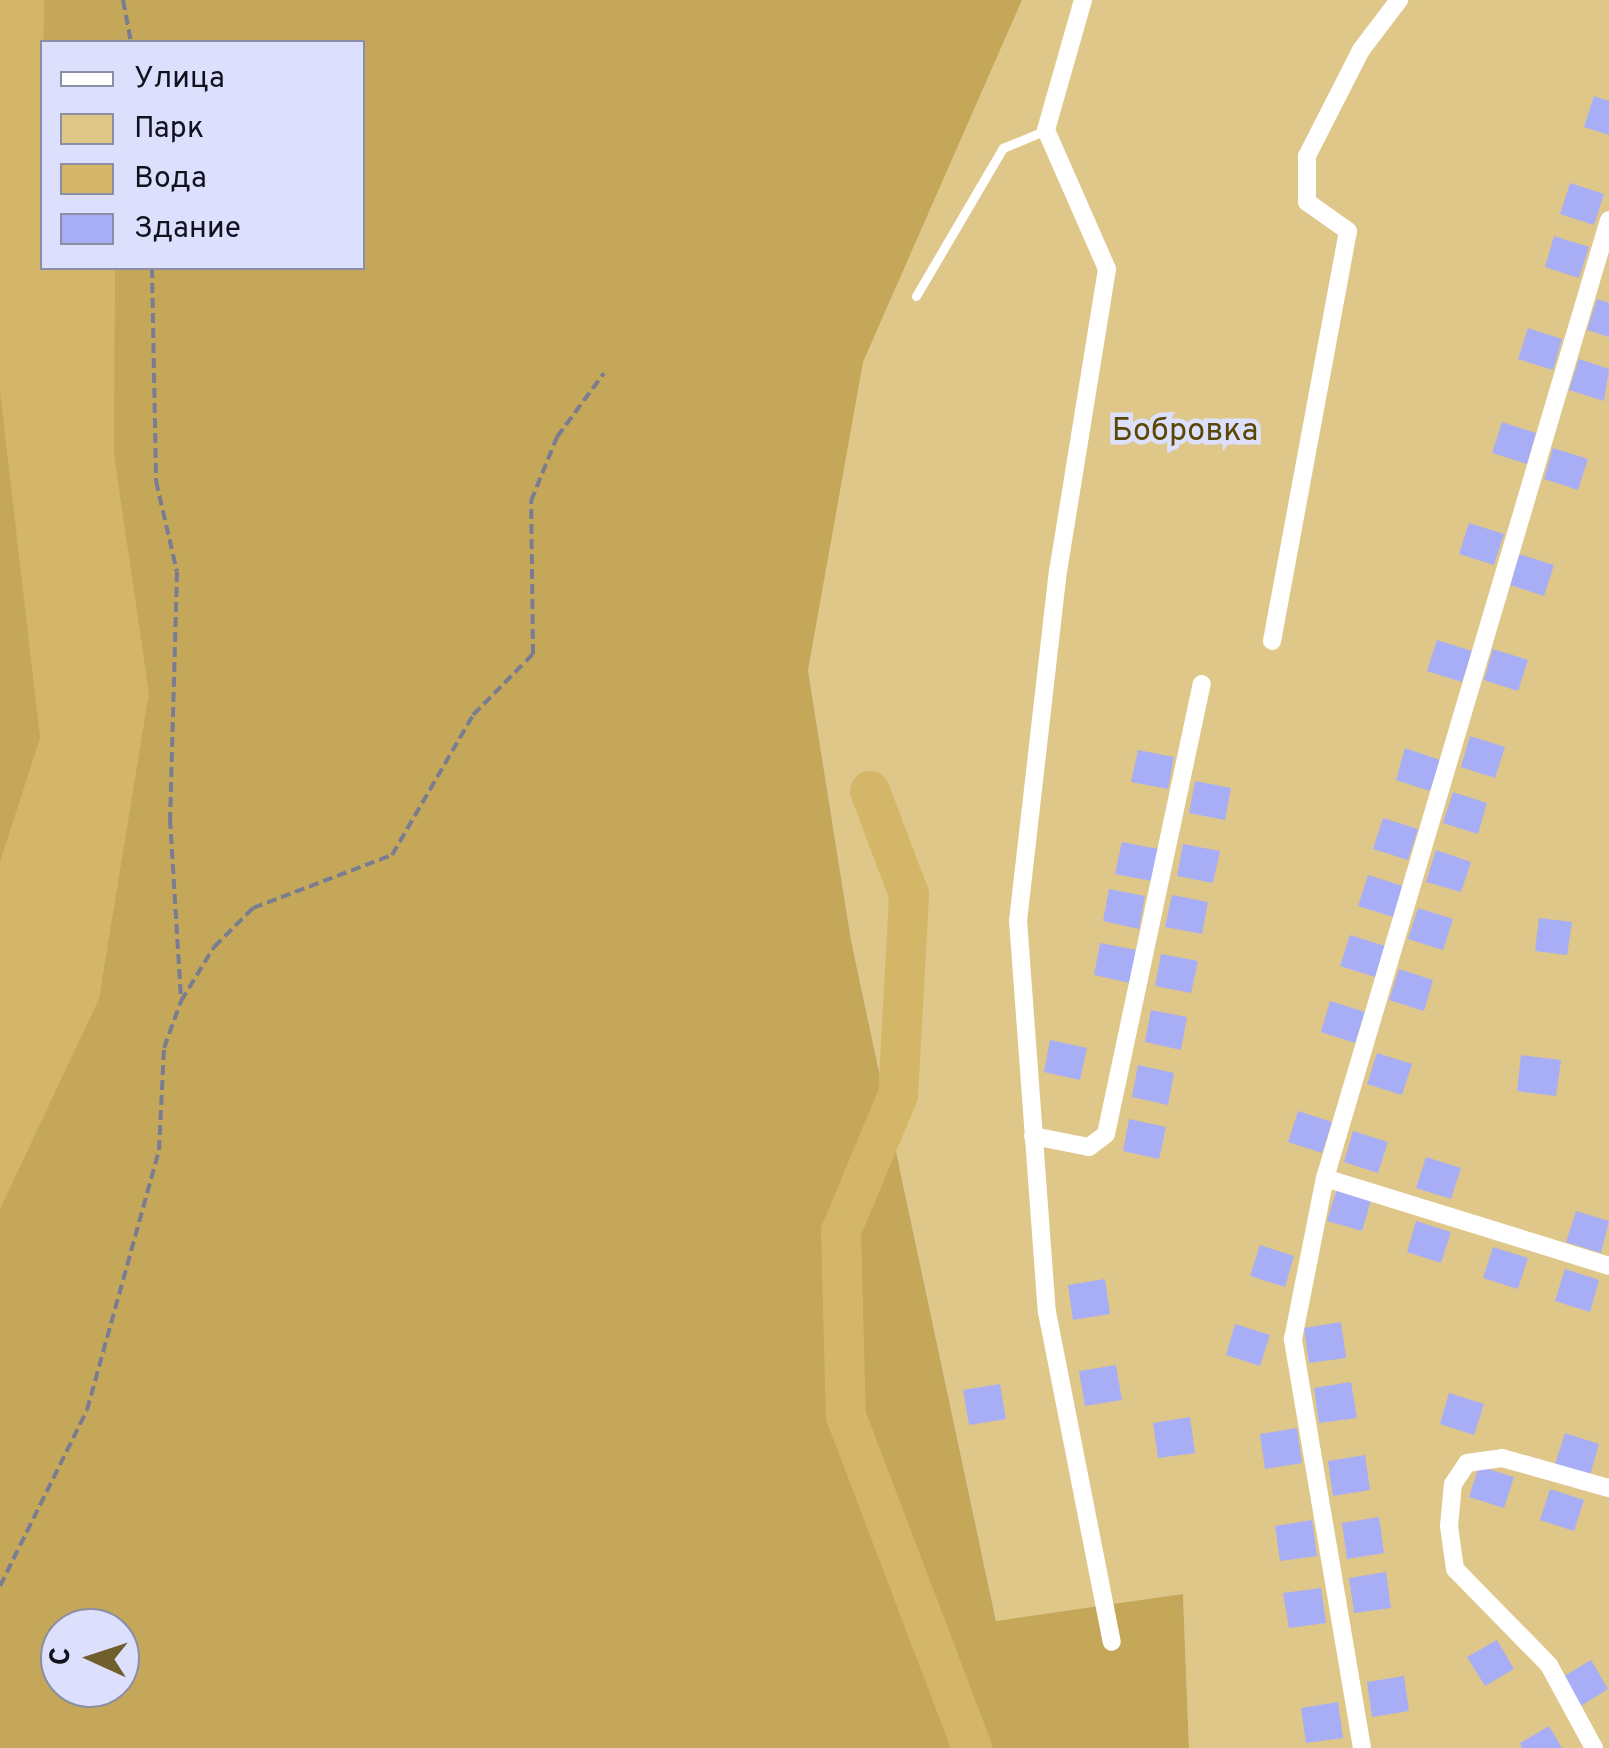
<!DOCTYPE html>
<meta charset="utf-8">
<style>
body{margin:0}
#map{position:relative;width:1609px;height:1748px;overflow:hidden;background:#dce0fd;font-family:Overpass,sans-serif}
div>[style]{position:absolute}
.green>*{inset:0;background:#dfc789}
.forest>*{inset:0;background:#c4a758}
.water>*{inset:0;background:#d3b667}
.river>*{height:40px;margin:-20px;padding:0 20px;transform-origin:20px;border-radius:20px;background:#d3b667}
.building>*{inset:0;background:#a8aef6}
.path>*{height:4px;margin-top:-2px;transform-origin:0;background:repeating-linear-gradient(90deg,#7a7c91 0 10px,transparent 0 15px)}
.service>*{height:9px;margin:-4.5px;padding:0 4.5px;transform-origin:4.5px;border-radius:4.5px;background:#fff}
.minor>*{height:18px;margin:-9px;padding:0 9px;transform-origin:9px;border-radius:9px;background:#fff}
span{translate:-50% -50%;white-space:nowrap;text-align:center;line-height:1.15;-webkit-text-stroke:9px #dce0fd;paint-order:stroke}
.park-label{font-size:32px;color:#5b4705}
.legend{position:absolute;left:40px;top:40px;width:325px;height:230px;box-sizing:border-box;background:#dce0fd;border:2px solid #8b8ea4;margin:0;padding:12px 18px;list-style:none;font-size:30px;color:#11121e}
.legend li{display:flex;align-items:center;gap:20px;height:50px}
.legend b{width:50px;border:2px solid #8b8ea4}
.north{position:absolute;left:40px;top:1608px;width:100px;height:100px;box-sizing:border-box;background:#dce0fd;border:2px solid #8b8ea4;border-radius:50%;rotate:273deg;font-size:28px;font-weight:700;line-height:40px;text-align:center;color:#11121e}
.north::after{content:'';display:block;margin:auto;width:35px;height:45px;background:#705e2d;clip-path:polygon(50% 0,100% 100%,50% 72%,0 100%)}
</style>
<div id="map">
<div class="green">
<i style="clip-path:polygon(635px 0,1609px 0,1609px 1748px,1189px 1748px,1183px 1595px,996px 1621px,851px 940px,808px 670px)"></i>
</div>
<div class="forest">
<i style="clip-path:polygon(evenodd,0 0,1022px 0,863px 362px,808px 670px,851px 940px,996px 1621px,1183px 1594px,1189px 1748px,0 1748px,0 0,42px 42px,362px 42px,362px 268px,42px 268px,42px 42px,0 0,60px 1628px,120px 1628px,120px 1688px,60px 1688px,60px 1628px)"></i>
</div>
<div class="water">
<i style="clip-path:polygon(0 0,44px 0,42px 268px,115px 268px,114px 455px,149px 693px,99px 999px,0 1209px,0 862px,40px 738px,0 391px)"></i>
</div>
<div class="river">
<i style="left:870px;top:791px;width:111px;rotate:69.4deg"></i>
<i style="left:909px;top:895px;width:200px;rotate:93.1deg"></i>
<i style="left:898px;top:1095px;width:147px;rotate:112.7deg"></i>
<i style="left:841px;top:1231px;width:185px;rotate:88.5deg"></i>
<i style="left:846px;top:1416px;width:355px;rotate:69.2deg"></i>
</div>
<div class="building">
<i style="clip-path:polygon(1594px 96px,1609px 101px,1609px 135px,1584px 127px)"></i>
<i style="clip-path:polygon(1570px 183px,1604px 194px,1594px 225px,1560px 214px)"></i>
<i style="clip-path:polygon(1554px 236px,1589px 247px,1579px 278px,1545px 267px)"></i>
<i style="clip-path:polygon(1597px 299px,1609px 303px,1609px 337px,1587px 330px)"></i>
<i style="clip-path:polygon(1528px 328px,1562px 339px,1553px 370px,1518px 359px)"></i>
<i style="clip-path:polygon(1579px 359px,1609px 369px,1604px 401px,1569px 390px)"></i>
<i style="clip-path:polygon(1502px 422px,1536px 433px,1527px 464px,1492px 453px)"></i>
<i style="clip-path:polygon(1553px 448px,1588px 459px,1578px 490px,1544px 479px)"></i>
<i style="clip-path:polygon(1469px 523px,1504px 534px,1494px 565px,1459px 554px)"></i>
<i style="clip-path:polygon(1519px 554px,1554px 565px,1544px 596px,1510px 585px)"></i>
<i style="clip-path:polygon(1437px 640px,1472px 651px,1462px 682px,1427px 671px)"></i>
<i style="clip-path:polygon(1493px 649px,1528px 660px,1518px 691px,1484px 680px)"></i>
<i style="clip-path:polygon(1470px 736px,1505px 747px,1495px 778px,1461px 767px)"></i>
<i style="clip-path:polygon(1405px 748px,1440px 760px,1430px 791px,1396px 780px)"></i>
<i style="clip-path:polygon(1138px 750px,1174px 757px,1168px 789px,1131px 782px)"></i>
<i style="clip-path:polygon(1195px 781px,1231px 788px,1225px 820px,1189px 813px)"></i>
<i style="clip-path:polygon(1453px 792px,1487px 803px,1478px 834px,1443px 823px)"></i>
<i style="clip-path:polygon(1383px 818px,1418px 829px,1408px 860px,1373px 849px)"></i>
<i style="clip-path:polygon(1122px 842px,1158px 849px,1152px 881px,1115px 874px)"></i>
<i style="clip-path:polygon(1183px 844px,1220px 851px,1213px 883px,1177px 876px)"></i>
<i style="clip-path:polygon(1436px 850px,1471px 862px,1461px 892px,1426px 882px)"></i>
<i style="clip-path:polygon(1368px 875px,1403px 886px,1393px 917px,1358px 906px)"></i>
<i style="clip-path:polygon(1109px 889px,1145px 896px,1139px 929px,1103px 921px)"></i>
<i style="clip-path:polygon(1172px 895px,1208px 902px,1202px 934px,1165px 927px)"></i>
<i style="clip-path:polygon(1418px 908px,1453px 919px,1443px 950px,1408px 939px)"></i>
<i style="clip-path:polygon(1539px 918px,1572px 922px,1567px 955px,1535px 951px)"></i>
<i style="clip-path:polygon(1350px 935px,1385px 946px,1375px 977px,1340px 966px)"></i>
<i style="clip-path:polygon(1100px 943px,1136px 950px,1130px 983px,1094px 975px)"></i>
<i style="clip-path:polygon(1161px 954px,1198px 961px,1191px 993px,1155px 986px)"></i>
<i style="clip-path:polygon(1399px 969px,1433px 980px,1424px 1011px,1389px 1000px)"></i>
<i style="clip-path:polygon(1330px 1001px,1365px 1012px,1355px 1043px,1321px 1032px)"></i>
<i style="clip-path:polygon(1151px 1010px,1187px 1017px,1181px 1050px,1145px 1042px)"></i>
<i style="clip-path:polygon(1050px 1040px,1087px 1048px,1080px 1080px,1044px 1072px)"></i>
<i style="clip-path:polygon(1377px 1053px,1412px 1064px,1402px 1095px,1367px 1084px)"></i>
<i style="clip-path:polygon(1521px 1055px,1561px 1060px,1556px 1096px,1517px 1091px)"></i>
<i style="clip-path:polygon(1138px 1065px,1174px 1073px,1168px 1105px,1132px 1097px)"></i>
<i style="clip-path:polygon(1298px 1111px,1332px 1122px,1322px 1153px,1288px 1142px)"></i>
<i style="clip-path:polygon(1129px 1119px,1166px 1127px,1159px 1159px,1123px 1151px)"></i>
<i style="clip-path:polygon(1353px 1131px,1388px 1142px,1378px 1173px,1344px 1162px)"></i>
<i style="clip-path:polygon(1426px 1157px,1461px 1168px,1451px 1199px,1416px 1188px)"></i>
<i style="clip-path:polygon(1337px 1189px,1371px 1200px,1362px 1231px,1327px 1221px)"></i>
<i style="clip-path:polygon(1576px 1211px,1609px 1221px,1601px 1253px,1566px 1242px)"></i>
<i style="clip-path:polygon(1416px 1221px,1451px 1232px,1441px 1263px,1407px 1252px)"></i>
<i style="clip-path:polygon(1260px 1245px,1294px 1256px,1285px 1287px,1250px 1276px)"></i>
<i style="clip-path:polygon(1493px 1247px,1528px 1258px,1518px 1289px,1483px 1278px)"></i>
<i style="clip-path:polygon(1565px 1269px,1599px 1280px,1590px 1312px,1555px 1301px)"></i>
<i style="clip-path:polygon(1105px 1279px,1110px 1314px,1073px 1320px,1068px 1285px)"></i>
<i style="clip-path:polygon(1341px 1322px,1346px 1358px,1309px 1363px,1304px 1328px)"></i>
<i style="clip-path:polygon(1235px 1324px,1270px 1335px,1260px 1366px,1226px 1355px)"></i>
<i style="clip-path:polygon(1116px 1365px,1122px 1400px,1085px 1406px,1079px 1371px)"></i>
<i style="clip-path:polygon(1351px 1382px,1357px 1418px,1319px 1423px,1314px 1388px)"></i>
<i style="clip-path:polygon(1000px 1384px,1006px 1419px,969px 1425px,963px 1390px)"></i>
<i style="clip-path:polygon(1449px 1393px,1484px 1404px,1474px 1435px,1440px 1424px)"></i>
<i style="clip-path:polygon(1190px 1417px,1195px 1453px,1158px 1458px,1153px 1423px)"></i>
<i style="clip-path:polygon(1297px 1428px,1302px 1463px,1265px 1469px,1260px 1434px)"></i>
<i style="clip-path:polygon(1565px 1433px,1599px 1444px,1590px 1475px,1555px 1464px)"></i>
<i style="clip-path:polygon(1365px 1455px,1370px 1490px,1333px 1496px,1328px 1461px)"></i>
<i style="clip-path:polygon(1479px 1466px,1514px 1477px,1504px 1508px,1469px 1497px)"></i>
<i style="clip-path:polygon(1550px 1489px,1584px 1500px,1574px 1531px,1540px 1520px)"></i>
<i style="clip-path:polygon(1379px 1517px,1384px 1553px,1347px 1559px,1342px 1523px)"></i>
<i style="clip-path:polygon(1312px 1520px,1317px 1556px,1280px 1561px,1275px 1526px)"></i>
<i style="clip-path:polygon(1386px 1572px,1391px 1608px,1354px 1613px,1349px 1578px)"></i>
<i style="clip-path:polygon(1321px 1588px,1326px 1623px,1289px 1628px,1283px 1593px)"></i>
<i style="clip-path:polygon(1497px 1640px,1514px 1669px,1485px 1686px,1467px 1657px)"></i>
<i style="clip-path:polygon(1591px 1660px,1608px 1689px,1579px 1707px,1561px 1678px)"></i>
<i style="clip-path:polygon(1404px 1676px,1409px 1711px,1372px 1717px,1367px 1682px)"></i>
<i style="clip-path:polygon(1338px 1702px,1343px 1738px,1306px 1743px,1301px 1708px)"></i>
<i style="clip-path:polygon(1549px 1726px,1562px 1748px,1522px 1748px,1520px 1743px)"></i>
</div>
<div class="path">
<i style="left:123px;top:0;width:43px;rotate:79.2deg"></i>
<i style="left:152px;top:268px;width:213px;rotate:88.9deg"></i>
<i style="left:156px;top:481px;width:93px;rotate:77deg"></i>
<i style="left:177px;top:572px;width:247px;rotate:91.6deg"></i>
<i style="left:170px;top:819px;width:178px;rotate:86.5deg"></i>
<i style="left:0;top:1586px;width:196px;rotate:-63.7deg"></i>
<i style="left:87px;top:1410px;width:270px;rotate:-74.5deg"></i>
<i style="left:159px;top:1150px;width:102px;rotate:-87.2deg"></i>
<i style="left:164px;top:1048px;width:50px;rotate:-70.1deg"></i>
<i style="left:181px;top:1001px;width:63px;rotate:-58.6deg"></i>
<i style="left:214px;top:947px;width:55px;rotate:-45deg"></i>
<i style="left:253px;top:908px;width:149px;rotate:-20.9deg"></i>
<i style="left:392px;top:855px;width:162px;rotate:-59.9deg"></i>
<i style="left:473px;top:715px;width:86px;rotate:-45.5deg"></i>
<i style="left:533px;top:654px;width:153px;rotate:-90.7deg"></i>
<i style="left:531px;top:501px;width:69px;rotate:-67.9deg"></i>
<i style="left:557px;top:437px;width:79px;rotate:-53.7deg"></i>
</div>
<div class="service">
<i style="left:916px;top:296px;width:172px;rotate:-59.6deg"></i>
<i style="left:1003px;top:148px;width:47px;rotate:-22.7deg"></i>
</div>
<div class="minor">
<i style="left:1083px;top:0;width:135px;rotate:105.9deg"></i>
<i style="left:1046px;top:130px;width:152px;rotate:66.3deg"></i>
<i style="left:1107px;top:269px;width:305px;rotate:99.2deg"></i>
<i style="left:1058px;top:570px;width:352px;rotate:96.5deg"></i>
<i style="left:1018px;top:920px;width:393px;rotate:85.8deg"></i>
<i style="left:1047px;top:1312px;width:336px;rotate:78.9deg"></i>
<i style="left:1272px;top:641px;width:417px;rotate:-79.5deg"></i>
<i style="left:1348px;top:231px;width:50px;rotate:-144.7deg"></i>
<i style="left:1307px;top:202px;width:46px;rotate:-90deg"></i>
<i style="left:1307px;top:156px;width:119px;rotate:-63deg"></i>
<i style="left:1361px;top:50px;width:63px;rotate:-52.8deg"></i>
<i style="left:1033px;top:1136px;width:57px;rotate:11.1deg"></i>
<i style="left:1089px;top:1147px;width:21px;rotate:-37deg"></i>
<i style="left:1106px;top:1134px;width:460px;rotate:-78deg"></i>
<i style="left:1325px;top:1178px;width:297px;rotate:17.2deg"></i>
<i style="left:1362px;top:1748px;width:415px;rotate:-99.6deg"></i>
<i style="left:1293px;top:1339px;width:164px;rotate:-78.8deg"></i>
<i style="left:1325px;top:1178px;width:999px;rotate:-73.49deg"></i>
<i style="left:1594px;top:1748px;width:94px;rotate:-118.5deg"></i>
<i style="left:1549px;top:1665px;width:134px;rotate:-134.4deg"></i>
<i style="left:1455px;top:1569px;width:43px;rotate:-97.9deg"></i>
<i style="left:1449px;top:1526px;width:42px;rotate:-84.6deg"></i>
<i style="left:1453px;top:1484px;width:25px;rotate:-56deg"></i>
<i style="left:1467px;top:1463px;width:35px;rotate:-8deg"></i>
<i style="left:1502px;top:1458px;width:111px;rotate:15.7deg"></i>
</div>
<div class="park-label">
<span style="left:1185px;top:432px">Бобровка</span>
</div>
<ul class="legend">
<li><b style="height:12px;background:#fff"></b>Улица</li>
<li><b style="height:28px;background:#dfc789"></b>Парк</li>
<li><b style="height:28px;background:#d3b667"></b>Вода</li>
<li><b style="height:28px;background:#a8aef6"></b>Здание</li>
</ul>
<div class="north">С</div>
</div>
